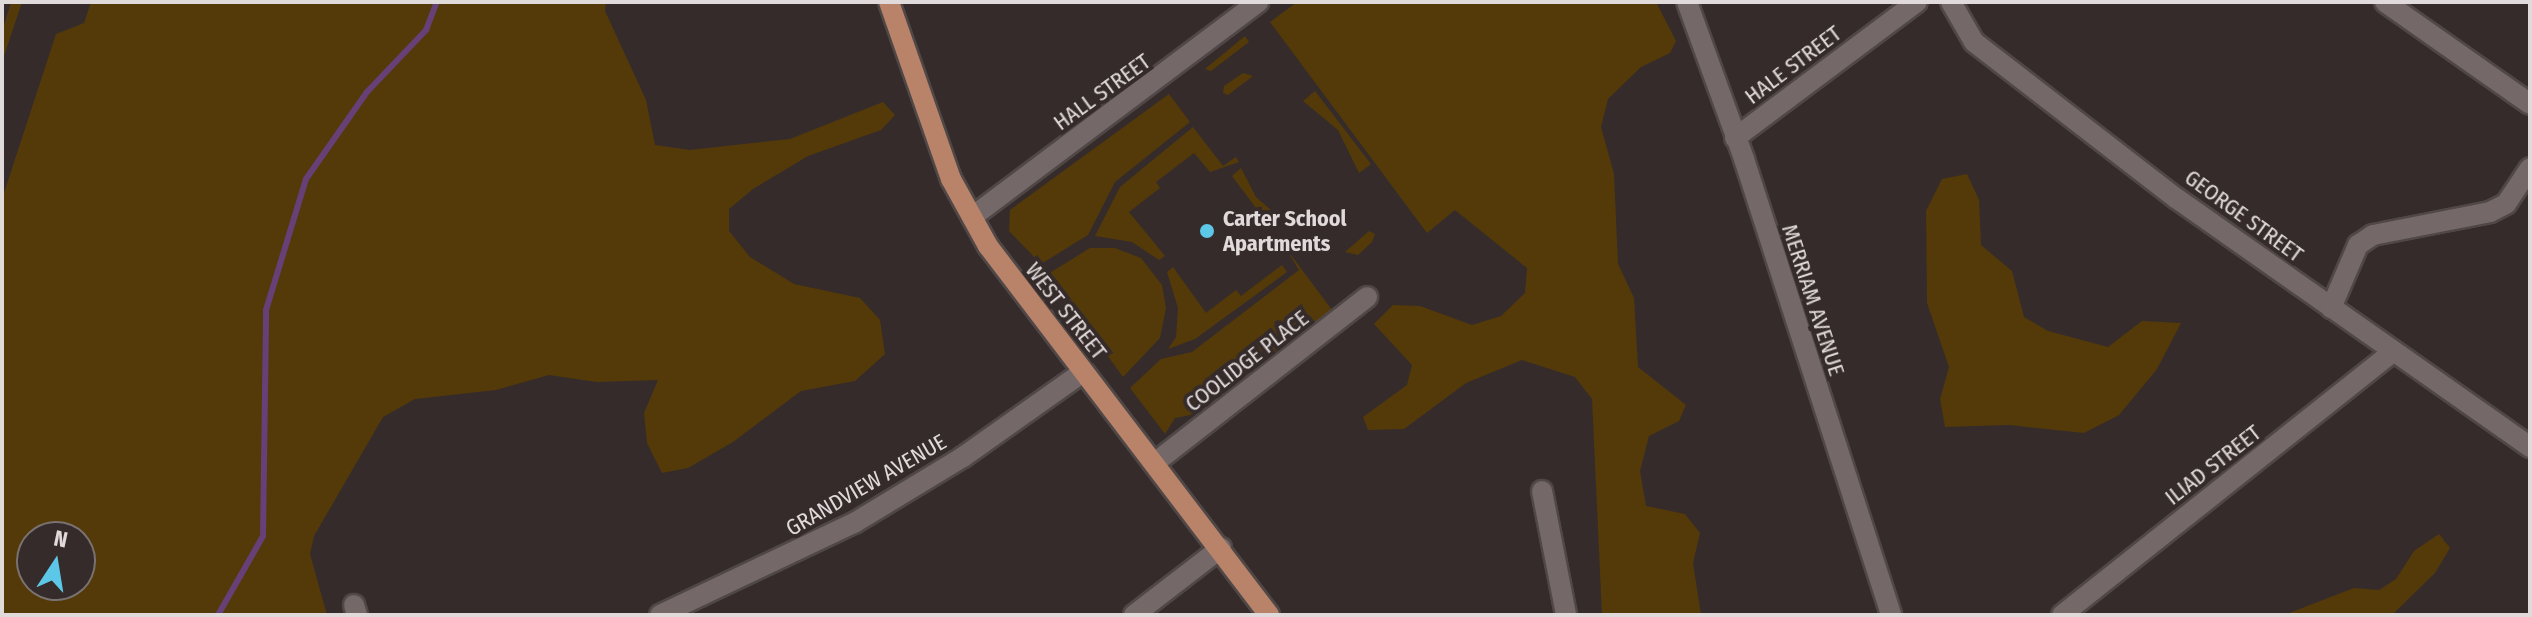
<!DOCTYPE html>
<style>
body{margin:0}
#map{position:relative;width:2532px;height:617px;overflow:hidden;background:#352b2b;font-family:"Fira Sans Condensed",sans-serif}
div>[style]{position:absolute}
.green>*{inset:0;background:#543a08}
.stream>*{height:6px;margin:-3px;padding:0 3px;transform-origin:3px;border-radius:3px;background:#664077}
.roads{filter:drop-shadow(2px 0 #504747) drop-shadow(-2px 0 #504747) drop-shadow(0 2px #504747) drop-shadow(0 -2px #504747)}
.minor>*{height:20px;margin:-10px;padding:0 10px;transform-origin:10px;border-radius:10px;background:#746868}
.major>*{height:20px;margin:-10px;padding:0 10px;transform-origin:10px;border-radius:10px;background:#b98369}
.dots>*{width:22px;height:22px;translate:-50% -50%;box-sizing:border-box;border:4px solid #352b2b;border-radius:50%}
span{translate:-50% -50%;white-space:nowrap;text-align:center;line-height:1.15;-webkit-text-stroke:8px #352b2b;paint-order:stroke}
.street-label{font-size:22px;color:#e1dada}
.poi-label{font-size:22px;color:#e1dada;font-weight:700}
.left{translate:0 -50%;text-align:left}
.frame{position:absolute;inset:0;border:4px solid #e1dada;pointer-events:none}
.north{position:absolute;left:16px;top:521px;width:80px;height:80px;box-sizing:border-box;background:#352b2b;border:2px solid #7a7171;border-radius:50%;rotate:12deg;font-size:22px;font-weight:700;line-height:32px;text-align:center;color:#e1dada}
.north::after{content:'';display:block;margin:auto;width:28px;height:36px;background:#5dc7e8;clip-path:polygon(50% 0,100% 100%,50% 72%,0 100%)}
</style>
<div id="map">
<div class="green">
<i style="clip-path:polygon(11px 2px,22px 2px,2px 62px,2px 32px)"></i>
<i style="clip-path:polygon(evenodd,91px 2px,606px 2px,605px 11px,646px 100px,655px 145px,690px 150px,790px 139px,883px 102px,895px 115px,881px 130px,808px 156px,753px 189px,729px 209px,729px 231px,750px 257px,794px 284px,860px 298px,880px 320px,885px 354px,855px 381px,801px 391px,733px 442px,688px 468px,662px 473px,647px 443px,644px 413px,658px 380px,597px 382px,549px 375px,496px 390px,415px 399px,383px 417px,314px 536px,310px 554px,327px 615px,2px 615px,2px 199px,56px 34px,84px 23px,91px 2px,32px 537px,80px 537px,80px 585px,32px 585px,32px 537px)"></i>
<i style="clip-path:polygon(1297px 2px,1656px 2px,1676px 41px,1670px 53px,1641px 67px,1608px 99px,1601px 127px,1614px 174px,1618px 264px,1634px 298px,1638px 367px,1686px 405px,1679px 421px,1649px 436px,1640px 471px,1646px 506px,1685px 514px,1700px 533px,1693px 563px,1701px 615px,1602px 615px,1592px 399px,1575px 377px,1522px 360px,1466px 383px,1404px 429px,1368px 430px,1363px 417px,1407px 385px,1412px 365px,1374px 324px,1393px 305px,1420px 306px,1472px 325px,1501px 316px,1525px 293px,1527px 268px,1455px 210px,1427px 233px,1270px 22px)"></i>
<i style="clip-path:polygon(1245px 36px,1249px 42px,1211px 71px,1205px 69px)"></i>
<i style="clip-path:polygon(1243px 73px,1253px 76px,1228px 95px,1223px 93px,1224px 86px)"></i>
<i style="clip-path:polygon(1315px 91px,1371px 164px,1359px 173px,1338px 130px,1303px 101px)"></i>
<i style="clip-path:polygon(1169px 94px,1190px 122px,1115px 182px,1088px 235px,1041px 264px,1009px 231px,1010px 210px)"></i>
<i style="clip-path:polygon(1193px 127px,1223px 166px,1236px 157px,1239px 162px,1210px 172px,1194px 153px,1156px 182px,1160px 188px,1129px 212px,1165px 256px,1159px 260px,1132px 242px,1095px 236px,1120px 187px)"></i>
<i style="clip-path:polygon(1241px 168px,1256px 197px,1279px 217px,1276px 220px,1268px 224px,1232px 176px)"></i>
<i style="clip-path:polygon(1967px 174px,1979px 200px,1981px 245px,2012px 271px,2024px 317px,2048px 331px,2108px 347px,2142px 321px,2181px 323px,2157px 369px,2119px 415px,2084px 433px,2009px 425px,1945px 427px,1940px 399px,1949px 367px,1927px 303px,1926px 211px,1942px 179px)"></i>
<i style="clip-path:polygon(1369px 231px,1375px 234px,1372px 242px,1358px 255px,1345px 252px)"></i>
<i style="clip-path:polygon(1285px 247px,1332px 310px,1190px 415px,1175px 418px,1165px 434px,1130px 388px,1161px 359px,1192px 352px,1299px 270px)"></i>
<i style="clip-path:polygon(1090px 248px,1115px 248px,1141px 258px,1162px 285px,1166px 308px,1160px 338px,1123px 377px,1048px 274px)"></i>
<i style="clip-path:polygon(1282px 265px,1287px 272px,1195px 339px,1168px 349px,1176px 337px,1178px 308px,1167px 272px,1173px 267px,1206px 313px,1236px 290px,1241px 296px)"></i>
<i style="clip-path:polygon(2439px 534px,2450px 548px,2435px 573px,2392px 615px,2284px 615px,2354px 588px,2379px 590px,2396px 579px,2414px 551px)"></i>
</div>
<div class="stream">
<i style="left:218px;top:615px;width:91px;rotate:-60.3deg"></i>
<i style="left:263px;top:536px;width:226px;rotate:-89.2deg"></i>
<i style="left:266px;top:310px;width:137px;rotate:-73deg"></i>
<i style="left:306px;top:179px;width:106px;rotate:-55deg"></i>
<i style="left:367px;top:92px;width:86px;rotate:-46.4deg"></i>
<i style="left:426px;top:30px;width:30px;rotate:-69deg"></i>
</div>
<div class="roads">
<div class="minor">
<i style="left:1687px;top:2px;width:167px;rotate:70deg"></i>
<i style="left:1744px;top:159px;width:479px;rotate:72.1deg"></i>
<i style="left:1951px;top:2px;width:46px;rotate:60.1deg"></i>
<i style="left:1974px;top:42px;width:255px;rotate:37.7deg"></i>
<i style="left:2176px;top:198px;width:433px;rotate:35.1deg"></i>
<i style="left:2385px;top:2px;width:177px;rotate:35.1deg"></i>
<i style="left:1735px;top:138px;width:227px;rotate:-36.8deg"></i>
<i style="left:972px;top:217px;width:358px;rotate:-36.9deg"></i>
<i style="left:2331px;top:308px;width:69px;rotate:-66.8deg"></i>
<i style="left:2358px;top:245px;width:18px;rotate:-34deg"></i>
<i style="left:2373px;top:235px;width:119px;rotate:-11.1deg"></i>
<i style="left:2490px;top:212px;width:18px;rotate:-27deg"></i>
<i style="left:2506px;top:204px;width:43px;rotate:-56.3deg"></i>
<i style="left:1156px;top:462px;width:268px;rotate:-38deg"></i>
<i style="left:1542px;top:491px;width:126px;rotate:79deg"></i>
<i style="left:354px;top:605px;width:10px;rotate:73deg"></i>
<i style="left:660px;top:615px;width:215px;rotate:-25.4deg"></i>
<i style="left:854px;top:523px;width:127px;rotate:-31.2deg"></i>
<i style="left:963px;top:457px;width:147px;rotate:-35.3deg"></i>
<i style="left:1134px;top:615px;width:110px;rotate:-37.6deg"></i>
<i style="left:2062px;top:615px;width:423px;rotate:-38.5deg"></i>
</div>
<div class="major">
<i style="left:889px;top:2px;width:188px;rotate:70.7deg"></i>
<i style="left:951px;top:179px;width:77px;rotate:61.1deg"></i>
<i style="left:988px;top:246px;width:464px;rotate:52.7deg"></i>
</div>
</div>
<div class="dots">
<i style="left:1207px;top:231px;background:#5dc7e8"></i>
</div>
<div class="street-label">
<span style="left:1793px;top:65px;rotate:-37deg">HALE STREET</span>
<span style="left:1102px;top:92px;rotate:-36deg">HALL STREET</span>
<span style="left:2244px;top:216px;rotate:36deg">GEORGE STREET</span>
<span style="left:1813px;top:300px;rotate:72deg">MERRIAM AVENUE</span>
<span style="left:1066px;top:311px;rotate:52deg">WEST STREET</span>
<span style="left:1247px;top:361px;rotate:-38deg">COOLIDGE PLACE</span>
<span style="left:2213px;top:465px;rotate:-38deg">ILIAD STREET</span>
<span style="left:866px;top:485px;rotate:-30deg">GRANDVIEW AVENUE</span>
</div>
<div class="poi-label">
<span class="left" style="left:1223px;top:231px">Carter School<br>Apartments</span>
</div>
<div class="frame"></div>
<div class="north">N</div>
</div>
